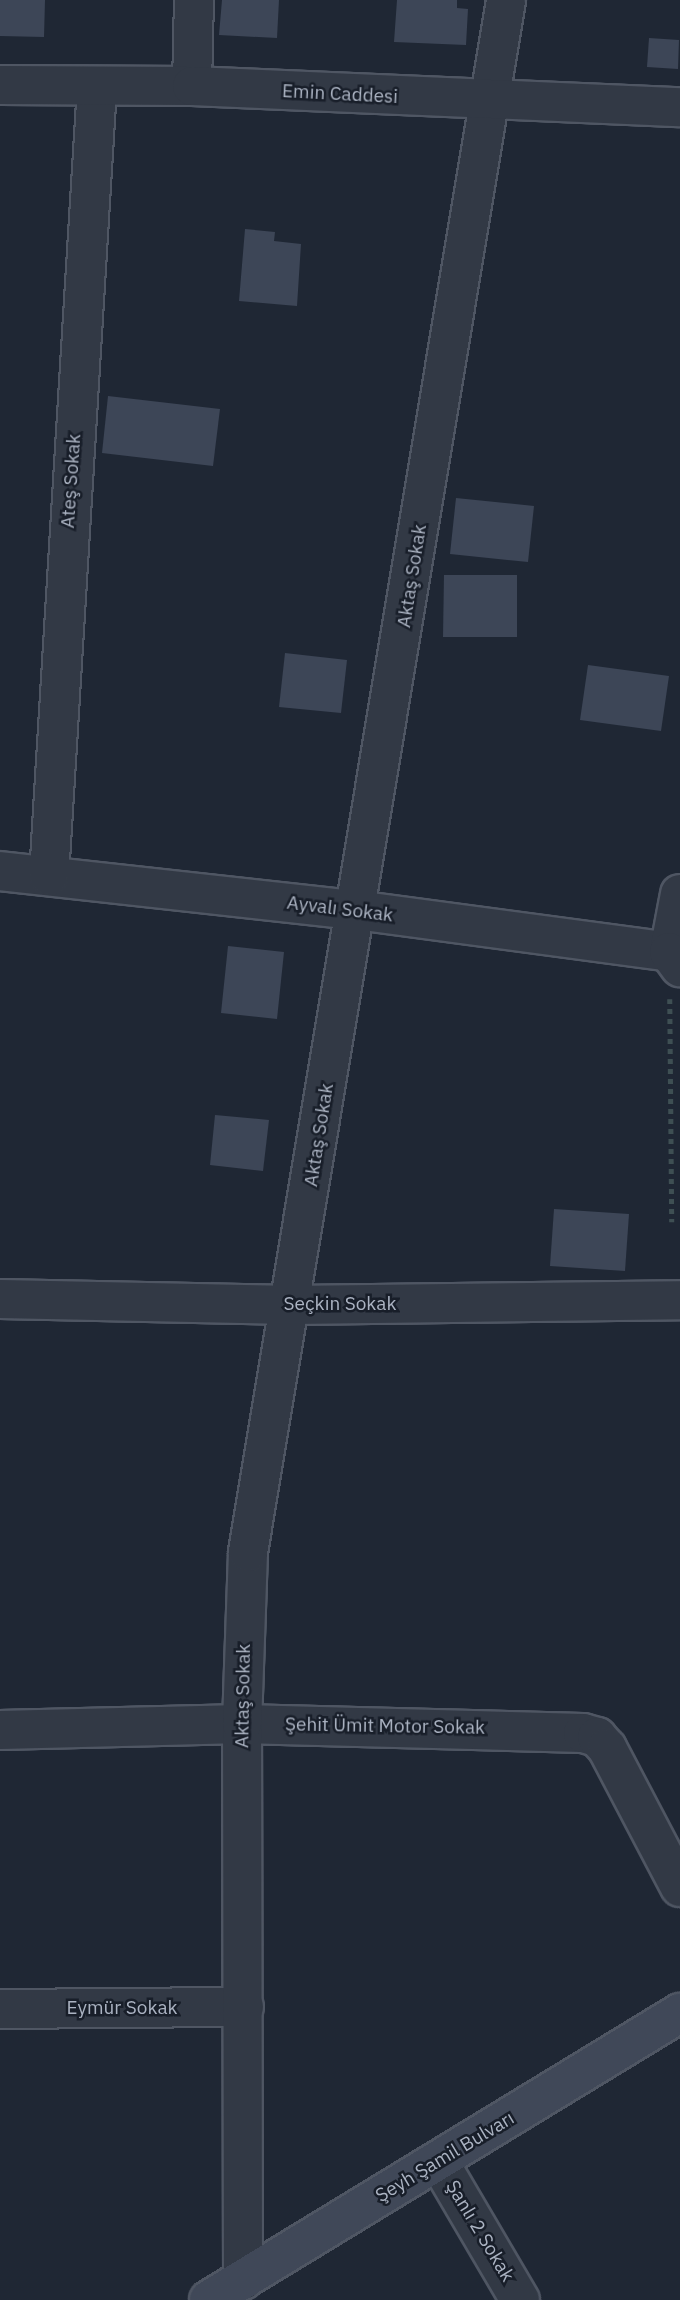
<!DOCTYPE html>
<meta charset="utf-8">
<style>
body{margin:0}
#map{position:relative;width:680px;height:2300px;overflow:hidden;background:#1f2734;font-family:"IBM Plex Sans",sans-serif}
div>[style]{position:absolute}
.building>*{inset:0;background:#3d4657}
.path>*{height:4.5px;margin-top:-2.25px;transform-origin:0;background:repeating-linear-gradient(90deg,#3e4f53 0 5px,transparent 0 10px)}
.roads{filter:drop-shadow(2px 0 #4f5663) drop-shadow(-2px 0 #4f5663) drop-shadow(0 2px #4f5663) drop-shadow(0 -2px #4f5663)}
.minor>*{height:38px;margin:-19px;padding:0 19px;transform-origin:19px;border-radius:19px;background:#323945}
.tertiary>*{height:38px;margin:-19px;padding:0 19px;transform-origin:19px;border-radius:19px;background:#323945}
.secondary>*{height:38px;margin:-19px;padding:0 19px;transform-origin:19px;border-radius:19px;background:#404858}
span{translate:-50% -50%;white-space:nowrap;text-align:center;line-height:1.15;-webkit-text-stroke:5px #181e29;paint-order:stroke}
.street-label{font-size:19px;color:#abb3c2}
</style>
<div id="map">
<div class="building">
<i style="clip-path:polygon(0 0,45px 0,44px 37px,0 36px)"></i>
<i style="clip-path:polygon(222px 0,279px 0,277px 38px,219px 35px)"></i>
<i style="clip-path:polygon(397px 0,457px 0,457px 8px,468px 9px,466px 45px,394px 42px)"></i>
<i style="clip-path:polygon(649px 38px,679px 40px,678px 69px,647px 67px)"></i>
<i style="clip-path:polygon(245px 229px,275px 232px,274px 241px,301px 244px,297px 306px,239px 301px)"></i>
<i style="clip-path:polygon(108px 396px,220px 409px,213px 466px,102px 453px)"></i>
<i style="clip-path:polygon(456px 498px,534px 506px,528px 562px,450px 554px)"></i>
<i style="clip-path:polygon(444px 575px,517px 575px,517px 637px,443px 637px)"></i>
<i style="clip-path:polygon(285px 653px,347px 660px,341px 713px,279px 707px)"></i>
<i style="clip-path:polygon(588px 665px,669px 676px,661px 731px,580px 720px)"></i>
<i style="clip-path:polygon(228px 946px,284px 952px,277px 1019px,221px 1013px)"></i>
<i style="clip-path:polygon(215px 1115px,269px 1120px,263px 1171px,210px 1165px)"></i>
<i style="clip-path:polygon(554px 1209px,629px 1214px,625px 1271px,550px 1266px)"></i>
</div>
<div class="path">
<i style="left:670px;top:999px;width:223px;rotate:89.5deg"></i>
</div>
<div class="roads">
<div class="minor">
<i style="left:192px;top:86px;width:86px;rotate:-88.7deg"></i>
<i style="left:0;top:871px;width:358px;rotate:6.3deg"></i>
<i style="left:356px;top:910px;width:327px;rotate:7.6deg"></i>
<i style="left:49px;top:876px;width:791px;rotate:-86.52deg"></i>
<i style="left:680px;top:894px;width:59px;rotate:100.7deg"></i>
<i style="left:669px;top:952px;width:19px;rotate:54deg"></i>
<i style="left:0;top:1299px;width:292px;rotate:1.2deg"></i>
<i style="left:292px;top:1305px;width:388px;rotate:-0.7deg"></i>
<i style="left:0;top:1730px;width:242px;rotate:-1.4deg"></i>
<i style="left:242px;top:1724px;width:341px;rotate:1.5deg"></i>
<i style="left:583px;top:1733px;width:15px;rotate:16deg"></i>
<i style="left:597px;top:1737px;width:15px;rotate:48deg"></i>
<i style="left:607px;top:1748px;width:157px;rotate:62.3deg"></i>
<i style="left:0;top:2009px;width:244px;rotate:-0.5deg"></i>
<i style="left:439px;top:2162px;width:160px;rotate:59.6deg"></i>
<i style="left:243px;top:2280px;width:556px;rotate:-90.1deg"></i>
<i style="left:242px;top:1724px;width:172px;rotate:-88deg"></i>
<i style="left:248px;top:1552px;width:1573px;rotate:-80.56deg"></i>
</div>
<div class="tertiary">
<i style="left:0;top:85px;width:192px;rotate:0.3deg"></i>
<i style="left:192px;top:86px;width:488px;rotate:2.5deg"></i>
</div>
<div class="secondary">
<i style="left:209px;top:2300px;width:552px;rotate:-31.36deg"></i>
</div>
</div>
<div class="street-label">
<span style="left:340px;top:94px;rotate:3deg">Emin Caddesi</span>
<span style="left:71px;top:481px;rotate:-86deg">Ateş Sokak</span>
<span style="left:412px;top:576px;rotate:-81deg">Aktaş Sokak</span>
<span style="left:340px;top:909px;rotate:7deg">Ayvalı Sokak</span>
<span style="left:319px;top:1135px;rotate:-81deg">Aktaş Sokak</span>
<span style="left:340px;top:1304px">Seçkin Sokak</span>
<span style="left:243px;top:1696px;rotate:-89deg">Aktaş Sokak</span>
<span style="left:385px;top:1726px;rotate:1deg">Şehit Ümit Motor Sokak</span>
<span style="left:122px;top:2008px">Eymür Sokak</span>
<span style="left:445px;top:2157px;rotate:-31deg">Şeyh Şamil Bulvarı</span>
<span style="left:480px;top:2231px;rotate:59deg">Şanlı 2 Sokak</span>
</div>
</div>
